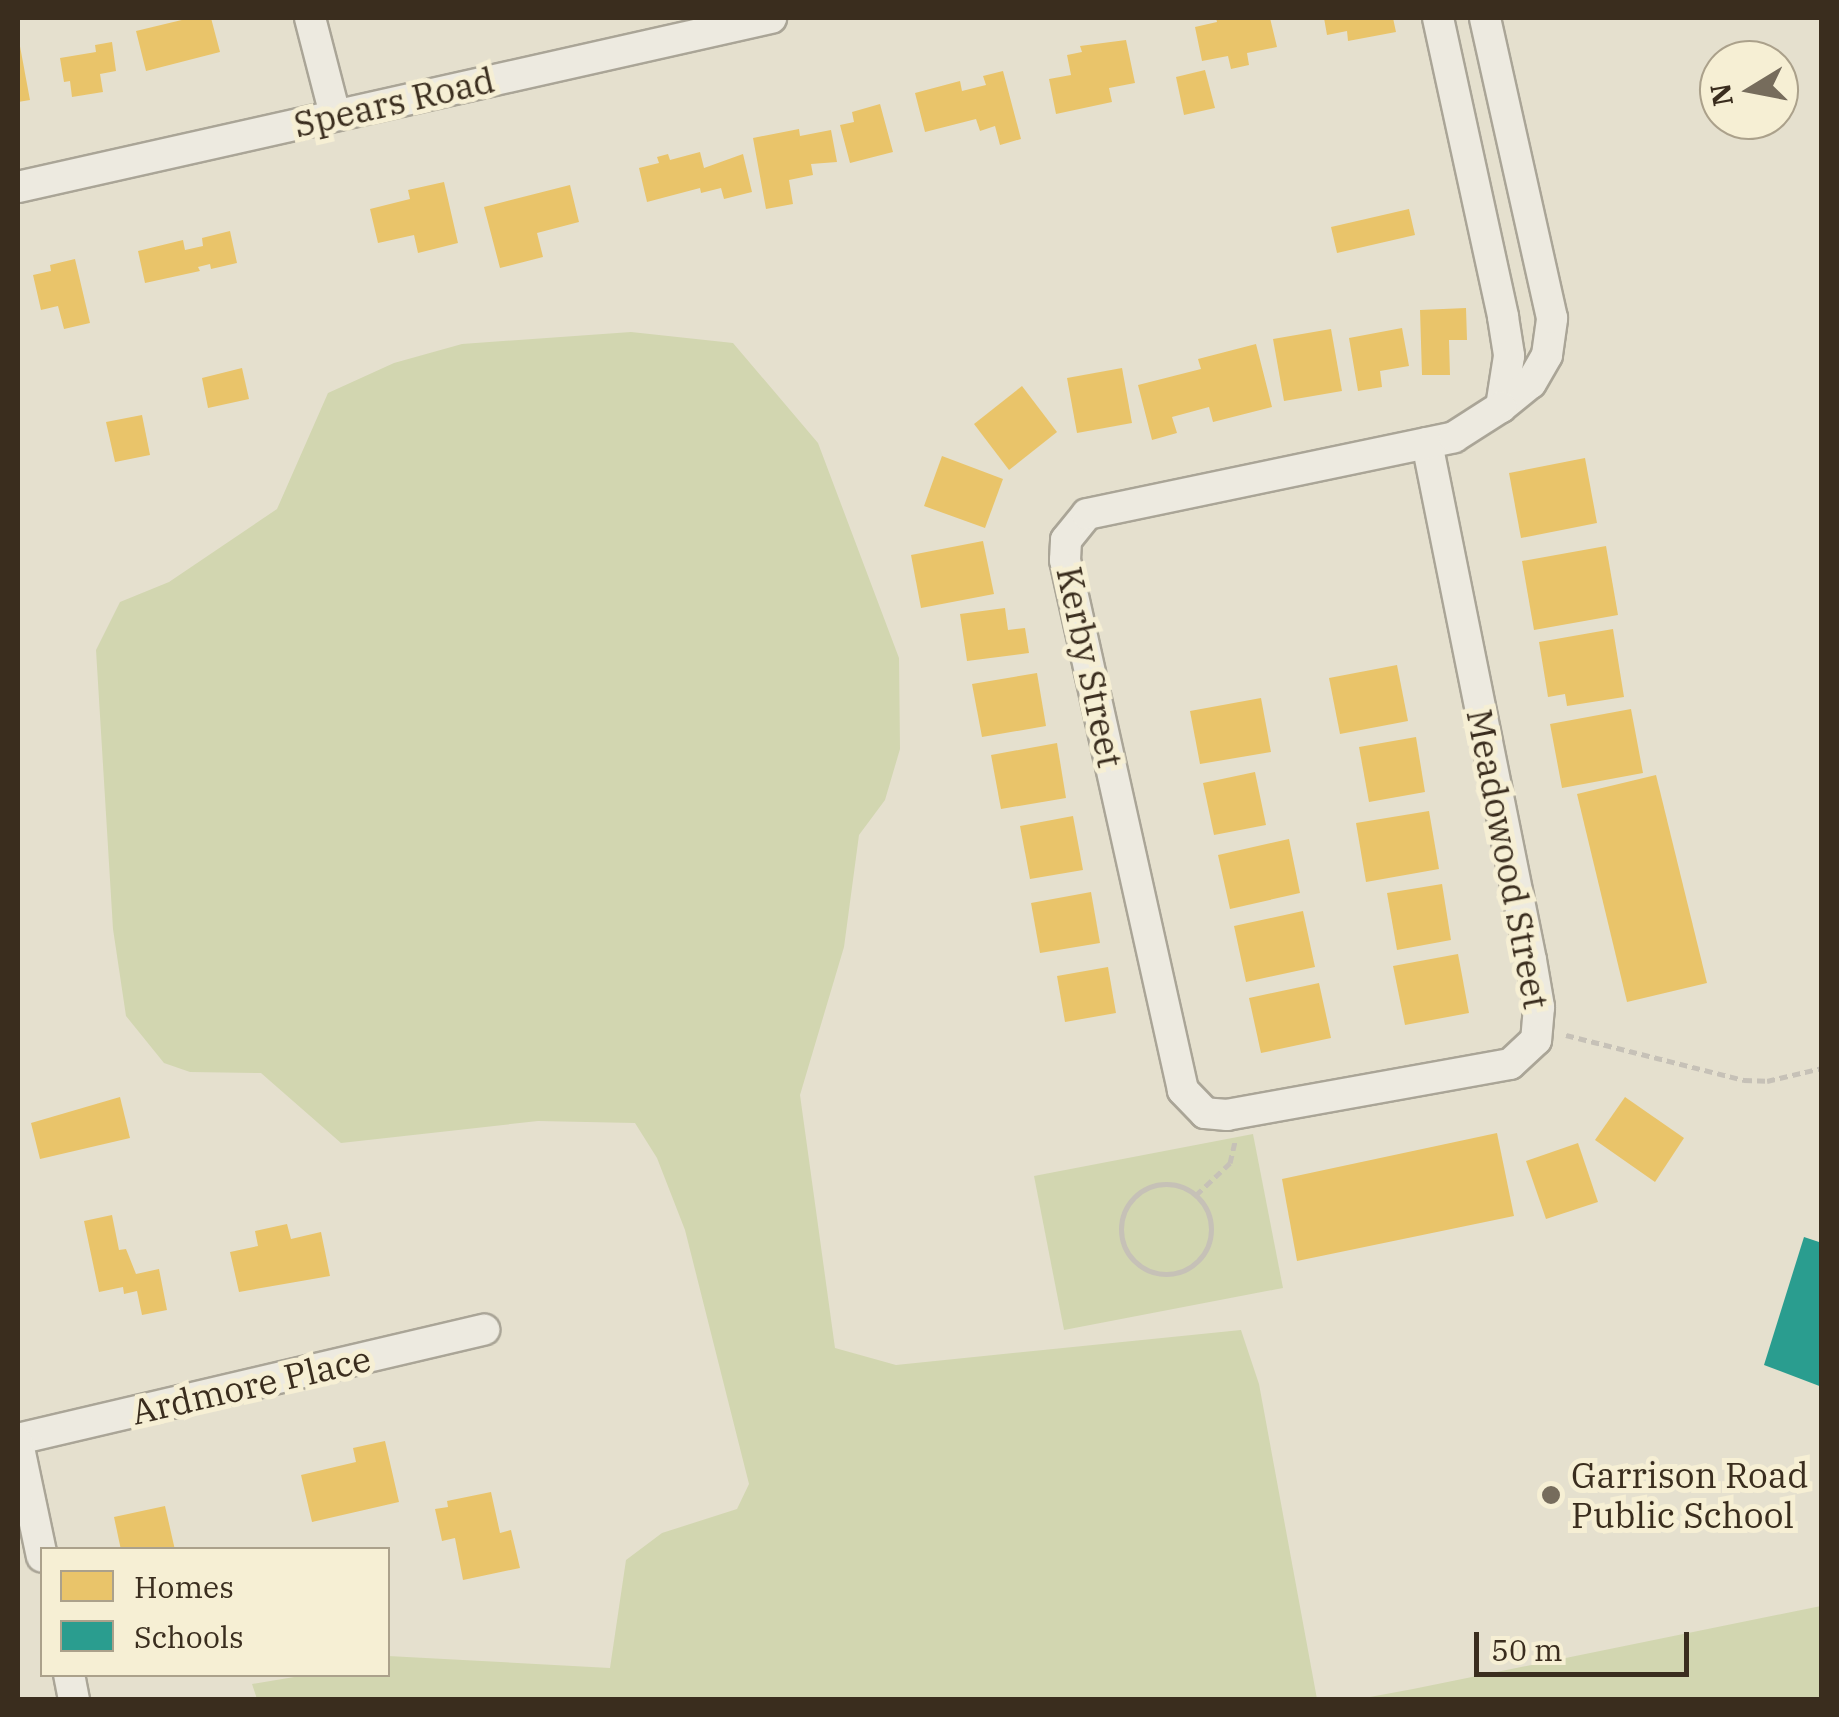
<!DOCTYPE html>
<style>
body{margin:0}
#map{position:relative;width:1839px;height:1717px;overflow:hidden;background:#e5e0ce;font-family:"IBM Plex Serif",serif}
div>[style]{position:absolute}
.green>*{inset:0;background:#d2d6b0}
.homes>*{inset:0;background:#e9c46a}
.schools>*{inset:0;background:#2a9d8f}
.path>*{height:5px;margin-top:-2.5px;transform-origin:0;background:repeating-linear-gradient(90deg,#c6c1b7 0 8px,transparent 0 13px)}
.path>.ring{margin:-2.5px;padding:0;box-sizing:content-box;background:none;border:5px solid #c6c1b7;border-radius:50%}
.roads{filter:drop-shadow(2px 0 #aaa597) drop-shadow(-2px 0 #aaa597) drop-shadow(0 2px #aaa597) drop-shadow(0 -2px #aaa597)}
.minor>*{height:30px;margin:-15px;padding:0 15px;transform-origin:15px;border-radius:15px;background:#edeae0}
.dots>*{width:28px;height:28px;translate:-50% -50%;box-sizing:border-box;border:5px solid #f6efd4;border-radius:50%}
span{translate:-50% -50%;white-space:nowrap;text-align:center;line-height:1.15;-webkit-text-stroke:10px #f6efd4;paint-order:stroke}
.street-label{font-size:35px;color:#3a2d1e}
.poi-label{font-size:35px;color:#3a2d1e}
.left{translate:0 -50%;text-align:left}
.frame{position:absolute;inset:0;border:20px solid #3a2d1e;pointer-events:none}
.legend{position:absolute;left:40px;top:1547px;width:350px;height:130px;box-sizing:border-box;background:#f6efd4;border:2px solid #aba18b;margin:0;padding:12px 18px;list-style:none;font-size:30px;color:#3a2d1e}
.legend li{display:flex;align-items:center;gap:20px;height:50px}
.legend b{width:50px;border:2px solid #aba18b}
.north{position:absolute;left:1699px;top:40px;width:100px;height:100px;box-sizing:border-box;background:#f6efd4;border:2px solid #aba18b;border-radius:50%;rotate:260deg;font-size:28px;font-weight:700;line-height:40px;text-align:center;color:#3a2d1e}
.north::after{content:'';display:block;margin:auto;width:35px;height:45px;background:#766c5c;clip-path:polygon(50% 0,100% 100%,50% 72%,0 100%)}
.scale{position:absolute;left:1474px;top:1632px;width:215px;height:45px;box-sizing:border-box;border:5px solid #3a2d1e;border-top:0;padding-left:12px;font-size:30px;line-height:35px;white-space:nowrap;color:#3a2d1e;-webkit-text-stroke:8px #f6efd4;paint-order:stroke}
</style>
<div id="map">
<div class="green">
<i style="clip-path:polygon(631px 332px,733px 343px,818px 443px,899px 658px,900px 749px,885px 800px,859px 835px,844px 947px,800px 1095px,835px 1348px,896px 1365px,1241px 1330px,1259px 1384px,1317px 1699px,257px 1699px,252px 1684px,306px 1675px,388px 1674px,388px 1656px,610px 1668px,626px 1560px,662px 1533px,737px 1509px,749px 1484px,685px 1230px,657px 1158px,635px 1123px,538px 1121px,341px 1143px,261px 1073px,190px 1072px,164px 1063px,126px 1016px,113px 929px,96px 650px,120px 602px,169px 582px,277px 509px,328px 393px,394px 363px,462px 344px)"></i>
<i style="clip-path:polygon(1253px 1134px,1283px 1288px,1064px 1330px,1034px 1176px)"></i>
<i style="clip-path:polygon(1821px 1606px,1821px 1699px,1359px 1699px,1413px 1689px)"></i>
</div>
<div class="homes">
<i style="clip-path:polygon(190px 18px,211px 18px,220px 52px,146px 71px,136px 31px)"></i>
<i style="clip-path:polygon(1216px 18px,1270px 18px,1277px 47px,1247px 53px,1249px 65px,1231px 69px,1228px 56px,1202px 61px,1195px 27px,1217px 22px)"></i>
<i style="clip-path:polygon(1324px 18px,1393px 18px,1396px 32px,1348px 41px,1347px 31px,1327px 35px)"></i>
<i style="clip-path:polygon(1126px 40px,1135px 83px,1109px 88px,1112px 102px,1056px 114px,1049px 79px,1071px 75px,1067px 55px,1082px 52px,1080px 46px)"></i>
<i style="clip-path:polygon(19px 41px,30px 100px,18px 102px,18px 42px)"></i>
<i style="clip-path:polygon(112px 42px,116px 71px,100px 74px,103px 92px,72px 97px,70px 81px,64px 82px,60px 58px,96px 52px,95px 45px)"></i>
<i style="clip-path:polygon(1205px 70px,1215px 108px,1184px 115px,1176px 77px)"></i>
<i style="clip-path:polygon(1003px 71px,1021px 139px,1000px 145px,995px 126px,980px 131px,976px 119px,925px 132px,915px 93px,960px 81px,962px 91px,986px 85px,983px 76px)"></i>
<i style="clip-path:polygon(880px 104px,893px 152px,850px 163px,840px 125px,854px 122px,852px 112px)"></i>
<i style="clip-path:polygon(799px 129px,800px 136px,831px 130px,837px 162px,811px 164px,813px 175px,789px 180px,793px 204px,766px 209px,753px 138px)"></i>
<i style="clip-path:polygon(700px 152px,704px 168px,743px 154px,752px 192px,724px 199px,721px 188px,701px 193px,700px 188px,647px 202px,639px 168px,659px 163px,657px 157px,668px 154px,670px 160px)"></i>
<i style="clip-path:polygon(444px 182px,458px 243px,418px 253px,414px 235px,378px 243px,370px 209px,410px 199px,408px 190px)"></i>
<i style="clip-path:polygon(570px 185px,579px 222px,537px 233px,543px 257px,500px 268px,484px 207px)"></i>
<i style="clip-path:polygon(1409px 209px,1415px 235px,1337px 253px,1331px 227px)"></i>
<i style="clip-path:polygon(230px 231px,237px 263px,211px 269px,210px 264px,198px 267px,200px 271px,145px 283px,138px 251px,183px 240px,185px 250px,203px 246px,202px 238px)"></i>
<i style="clip-path:polygon(75px 259px,90px 323px,64px 329px,58px 306px,41px 310px,33px 275px,51px 271px,50px 265px)"></i>
<i style="clip-path:polygon(1466px 308px,1467px 340px,1449px 340px,1450px 375px,1422px 375px,1420px 310px)"></i>
<i style="clip-path:polygon(1402px 328px,1409px 366px,1380px 371px,1382px 387px,1358px 391px,1349px 338px)"></i>
<i style="clip-path:polygon(1331px 329px,1342px 391px,1284px 401px,1273px 339px)"></i>
<i style="clip-path:polygon(1256px 344px,1272px 407px,1213px 422px,1209px 407px,1172px 417px,1177px 433px,1152px 440px,1138px 385px,1201px 369px,1198px 359px)"></i>
<i style="clip-path:polygon(242px 368px,249px 399px,208px 408px,202px 378px)"></i>
<i style="clip-path:polygon(1122px 368px,1132px 423px,1077px 433px,1067px 378px)"></i>
<i style="clip-path:polygon(1022px 386px,1057px 432px,1009px 470px,974px 424px)"></i>
<i style="clip-path:polygon(142px 415px,150px 455px,115px 462px,106px 422px)"></i>
<i style="clip-path:polygon(942px 456px,1003px 479px,985px 528px,924px 506px)"></i>
<i style="clip-path:polygon(1585px 458px,1597px 523px,1521px 538px,1509px 473px)"></i>
<i style="clip-path:polygon(983px 541px,994px 594px,921px 608px,911px 555px)"></i>
<i style="clip-path:polygon(1606px 546px,1618px 615px,1534px 630px,1522px 561px)"></i>
<i style="clip-path:polygon(1005px 608px,1008px 630px,1025px 628px,1029px 653px,967px 661px,960px 614px)"></i>
<i style="clip-path:polygon(1613px 629px,1624px 697px,1567px 706px,1565px 694px,1548px 697px,1539px 642px)"></i>
<i style="clip-path:polygon(1397px 665px,1408px 721px,1340px 734px,1329px 678px)"></i>
<i style="clip-path:polygon(1037px 673px,1046px 726px,982px 737px,972px 684px)"></i>
<i style="clip-path:polygon(1261px 698px,1271px 752px,1200px 764px,1190px 711px)"></i>
<i style="clip-path:polygon(1631px 709px,1643px 773px,1562px 788px,1550px 724px)"></i>
<i style="clip-path:polygon(1416px 737px,1425px 792px,1369px 802px,1359px 747px)"></i>
<i style="clip-path:polygon(1057px 743px,1066px 798px,1001px 809px,991px 755px)"></i>
<i style="clip-path:polygon(1255px 772px,1266px 825px,1214px 835px,1203px 783px)"></i>
<i style="clip-path:polygon(1656px 775px,1707px 983px,1627px 1002px,1577px 794px)"></i>
<i style="clip-path:polygon(1429px 811px,1439px 869px,1366px 882px,1356px 823px)"></i>
<i style="clip-path:polygon(1073px 816px,1083px 870px,1030px 879px,1020px 826px)"></i>
<i style="clip-path:polygon(1289px 839px,1300px 893px,1230px 909px,1218px 855px)"></i>
<i style="clip-path:polygon(1442px 884px,1451px 940px,1397px 950px,1387px 893px)"></i>
<i style="clip-path:polygon(1091px 892px,1100px 943px,1040px 953px,1031px 903px)"></i>
<i style="clip-path:polygon(1303px 911px,1315px 967px,1246px 982px,1234px 926px)"></i>
<i style="clip-path:polygon(1458px 954px,1469px 1013px,1405px 1025px,1393px 966px)"></i>
<i style="clip-path:polygon(1108px 967px,1116px 1013px,1065px 1022px,1057px 976px)"></i>
<i style="clip-path:polygon(1319px 983px,1331px 1038px,1261px 1053px,1249px 998px)"></i>
<i style="clip-path:polygon(120px 1097px,130px 1138px,40px 1159px,31px 1123px)"></i>
<i style="clip-path:polygon(1625px 1097px,1684px 1138px,1655px 1182px,1595px 1140px)"></i>
<i style="clip-path:polygon(1497px 1133px,1514px 1216px,1297px 1261px,1282px 1179px)"></i>
<i style="clip-path:polygon(1578px 1143px,1598px 1202px,1546px 1219px,1526px 1161px)"></i>
<i style="clip-path:polygon(112px 1215px,119px 1250px,126px 1249px,136px 1274px,159px 1269px,167px 1310px,142px 1315px,137px 1291px,124px 1294px,123px 1287px,99px 1292px,84px 1221px)"></i>
<i style="clip-path:polygon(287px 1224px,291px 1239px,321px 1232px,330px 1276px,239px 1292px,230px 1252px,258px 1246px,255px 1231px)"></i>
<i style="clip-path:polygon(385px 1441px,399px 1502px,312px 1522px,301px 1475px,356px 1462px,353px 1448px)"></i>
<i style="clip-path:polygon(491px 1492px,500px 1533px,511px 1530px,520px 1568px,463px 1580px,455px 1538px,442px 1541px,435px 1509px,448px 1507px,447px 1501px)"></i>
<i style="clip-path:polygon(165px 1506px,175px 1550px,121px 1550px,114px 1517px)"></i>
</div>
<div class="schools">
<i style="clip-path:polygon(1804px 1237px,1822px 1243px,1822px 1387px,1764px 1365px)"></i>
</div>
<div class="path">
<i style="left:1566px;top:1035px;width:184px;rotate:14.2deg"></i>
<i style="left:1744px;top:1080px;width:23px;rotate:2deg"></i>
<i style="left:1767px;top:1081px;width:57px;rotate:-13.3deg"></i>
<i class="ring" style="left:1121px;top:1184px;width:85px;height:85px"></i>
<i style="left:1196px;top:1195px;width:47px;rotate:-43.3deg"></i>
<i style="left:1230px;top:1163px;width:22px;rotate:-77deg"></i>
</div>
<div class="roads">
<div class="minor">
<i style="left:310px;top:18px;width:100px;rotate:75.5deg"></i>
<i style="left:1438px;top:18px;width:306px;rotate:77.7deg"></i>
<i style="left:1503px;top:317px;width:39px;rotate:81deg"></i>
<i style="left:1509px;top:356px;width:52px;rotate:98.9deg"></i>
<i style="left:1501px;top:407px;width:38px;rotate:-39deg"></i>
<i style="left:1531px;top:383px;width:32px;rotate:-60deg"></i>
<i style="left:1547px;top:355px;width:37px;rotate:-82deg"></i>
<i style="left:1552px;top:318px;width:307px;rotate:-102.6deg"></i>
<i style="left:18px;top:187px;width:772px;rotate:-12.65deg"></i>
<i style="left:1427px;top:443px;width:527px;rotate:78.63deg"></i>
<i style="left:1531px;top:960px;width:48px;rotate:80.3deg"></i>
<i style="left:1539px;top:1007px;width:33px;rotate:95deg"></i>
<i style="left:1536px;top:1040px;width:35px;rotate:137deg"></i>
<i style="left:1510px;top:1064px;width:288px;rotate:169.8deg"></i>
<i style="left:1227px;top:1115px;width:22px;rotate:-175deg"></i>
<i style="left:1205px;top:1113px;width:32px;rotate:-134deg"></i>
<i style="left:1183px;top:1090px;width:543px;rotate:-102.55deg"></i>
<i style="left:1065px;top:560px;width:20px;rotate:-87deg"></i>
<i style="left:1066px;top:540px;width:33px;rotate:-51deg"></i>
<i style="left:1087px;top:514px;width:375px;rotate:-11.8deg"></i>
<i style="left:1454px;top:437px;width:56px;rotate:-32.6deg"></i>
<i style="left:18px;top:1439px;width:479px;rotate:-13.2deg"></i>
<i style="left:18px;top:1443px;width:116px;rotate:78.1deg"></i>
<i style="left:69px;top:1674px;width:26px;rotate:79deg"></i>
</div>
</div>
<div class="dots">
<i style="left:1551px;top:1495px;background:#766c5c"></i>
</div>
<div class="street-label">
<span style="left:394px;top:102px;rotate:-13deg">Spears Road</span>
<span style="left:1090px;top:667px;rotate:78deg">Kerby Street</span>
<span style="left:1508px;top:859px;rotate:79deg">Meadowood Street</span>
<span style="left:251px;top:1385px;rotate:-13deg">Ardmore Place</span>
</div>
<div class="poi-label">
<span class="left" style="left:1571px;top:1495px">Garrison Road<br>Public School</span>
</div>
<div class="frame"></div>
<ul class="legend">
<li><b style="height:28px;background:#e9c46a"></b>Homes</li>
<li><b style="height:28px;background:#2a9d8f"></b>Schools</li>
</ul>
<div class="north">N</div>
<div class="scale">50 m</div>
</div>
